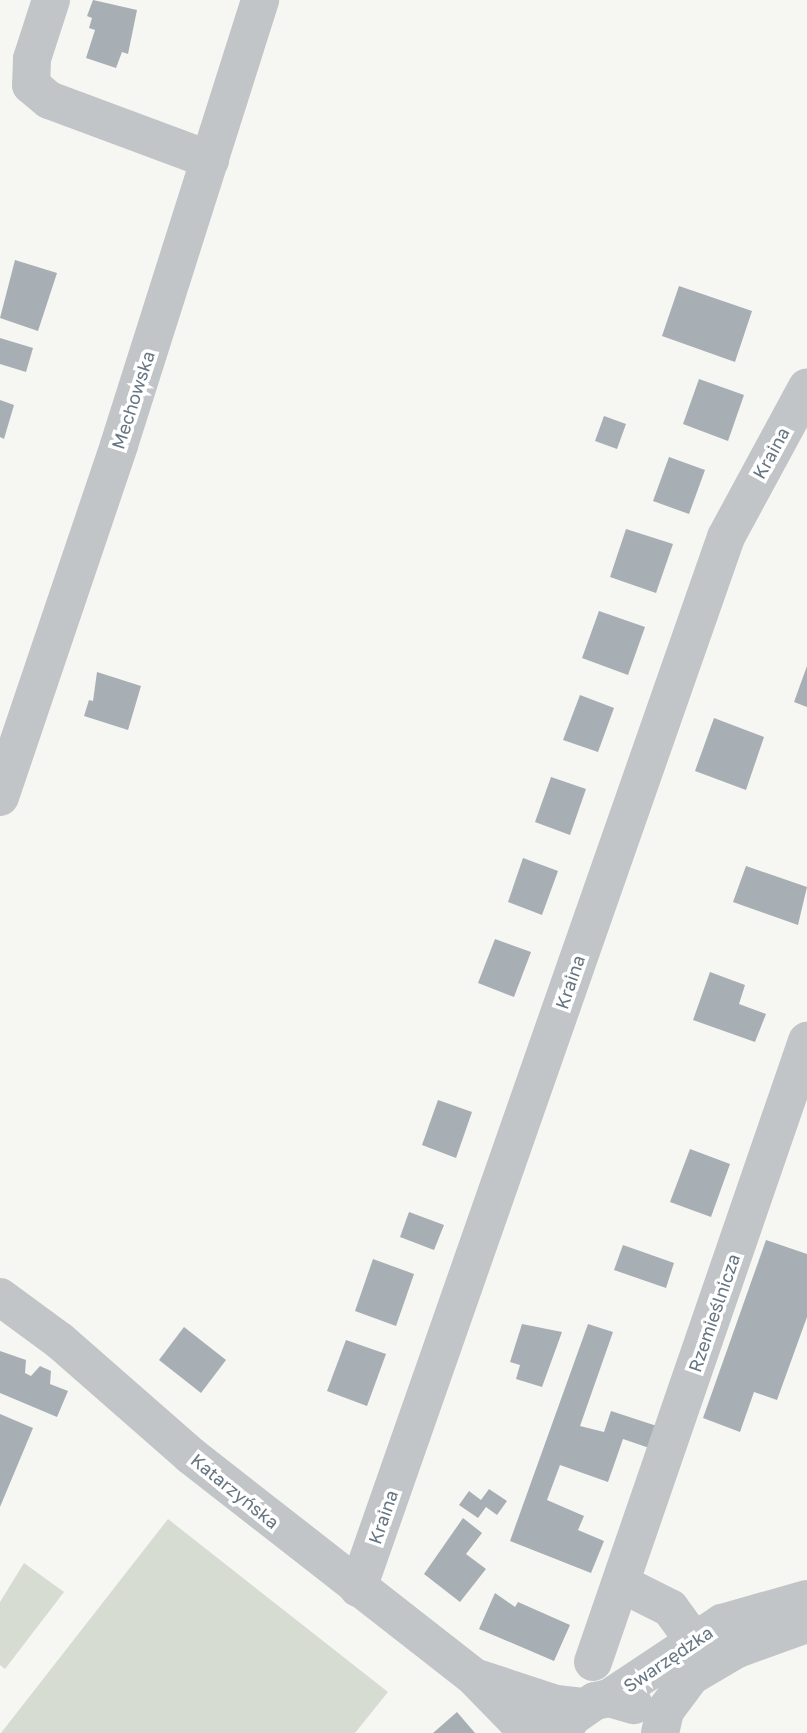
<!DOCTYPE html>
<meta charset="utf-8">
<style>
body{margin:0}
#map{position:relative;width:807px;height:1733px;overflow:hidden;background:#f6f6f2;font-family:"Golos Text",sans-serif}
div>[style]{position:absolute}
.green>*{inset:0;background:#d7dcd3}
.building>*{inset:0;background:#a7afb4}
.minor>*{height:38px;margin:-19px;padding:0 19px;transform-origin:19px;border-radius:19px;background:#c1c5c8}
span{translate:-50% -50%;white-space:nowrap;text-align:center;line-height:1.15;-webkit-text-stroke:7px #fff;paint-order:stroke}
.street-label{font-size:18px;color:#657582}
</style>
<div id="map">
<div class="green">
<i style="clip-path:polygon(168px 1519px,388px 1692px,355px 1733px,1px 1733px)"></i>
<i style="clip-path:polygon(24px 1563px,64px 1592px,5px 1669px,0 1665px,0 1602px)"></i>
</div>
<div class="building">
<i style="clip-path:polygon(93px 0,137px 10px,128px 54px,122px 52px,116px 68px,86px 58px,95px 30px,89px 28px,92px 18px,87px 16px)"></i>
<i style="clip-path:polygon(15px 260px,57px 273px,38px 331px,0 318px)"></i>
<i style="clip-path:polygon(679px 286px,752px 311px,735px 362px,662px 336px)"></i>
<i style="clip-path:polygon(0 338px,33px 348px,26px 372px,0 364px)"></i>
<i style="clip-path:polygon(699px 379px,744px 395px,728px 441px,683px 424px)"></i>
<i style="clip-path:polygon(0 400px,14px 405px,4px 439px,0 437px)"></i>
<i style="clip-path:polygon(604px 416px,626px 424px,617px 449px,595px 441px)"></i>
<i style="clip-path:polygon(669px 457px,705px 470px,689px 514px,653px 501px)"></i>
<i style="clip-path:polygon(626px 529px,673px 544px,656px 593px,610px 577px)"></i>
<i style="clip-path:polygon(599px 611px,645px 627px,628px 675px,582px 658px)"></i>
<i style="clip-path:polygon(807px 666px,807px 707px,794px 702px)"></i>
<i style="clip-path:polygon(97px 672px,141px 686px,128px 730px,84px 716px,89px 700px,93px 701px)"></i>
<i style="clip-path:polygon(580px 695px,614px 708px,598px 752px,563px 740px)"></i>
<i style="clip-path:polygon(714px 718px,764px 737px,746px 790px,695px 771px)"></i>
<i style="clip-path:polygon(551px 777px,586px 789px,570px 835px,535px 822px)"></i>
<i style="clip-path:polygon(523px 858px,558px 871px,542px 915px,508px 902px)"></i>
<i style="clip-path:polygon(746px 866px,807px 887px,798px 925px,733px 902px)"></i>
<i style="clip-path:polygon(495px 939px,531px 952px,514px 997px,478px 983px)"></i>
<i style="clip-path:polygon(710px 972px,745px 985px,739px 1004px,766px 1014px,755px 1042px,693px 1020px)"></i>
<i style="clip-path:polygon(438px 1100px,472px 1112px,456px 1158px,422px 1145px)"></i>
<i style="clip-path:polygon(690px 1149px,730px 1164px,711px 1217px,670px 1202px)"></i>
<i style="clip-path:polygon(409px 1212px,444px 1225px,434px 1250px,400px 1237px)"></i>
<i style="clip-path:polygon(766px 1240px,807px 1254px,807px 1317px,777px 1400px,754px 1392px,740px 1432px,703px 1418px)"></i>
<i style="clip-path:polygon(623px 1245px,674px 1263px,666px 1288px,614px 1270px)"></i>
<i style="clip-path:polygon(373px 1259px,414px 1274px,396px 1326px,355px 1311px)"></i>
<i style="clip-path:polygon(522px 1324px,562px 1332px,542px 1387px,516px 1379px,520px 1365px,510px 1362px)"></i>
<i style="clip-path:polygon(588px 1324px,613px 1332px,580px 1426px,604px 1432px,611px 1411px,666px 1429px,658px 1451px,623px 1439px,608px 1482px,560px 1465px,547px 1500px,584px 1516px,578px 1530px,604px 1541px,591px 1573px,510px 1541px)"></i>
<i style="clip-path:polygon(184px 1327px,226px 1360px,201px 1393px,159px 1360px)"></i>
<i style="clip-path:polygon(346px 1340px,386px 1354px,367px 1406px,327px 1391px)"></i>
<i style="clip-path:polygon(0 1351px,26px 1360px,25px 1373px,31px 1376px,40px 1366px,51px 1371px,50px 1384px,68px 1391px,57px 1417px,0 1393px)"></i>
<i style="clip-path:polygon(0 1414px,33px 1428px,0 1507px)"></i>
<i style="clip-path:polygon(489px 1489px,507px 1501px,497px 1515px,486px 1507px,478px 1518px,459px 1505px,469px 1491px,481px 1500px)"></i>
<i style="clip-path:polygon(463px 1518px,482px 1533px,466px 1554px,486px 1569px,460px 1602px,424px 1574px)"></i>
<i style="clip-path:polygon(495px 1593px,515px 1607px,518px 1602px,570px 1625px,554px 1661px,479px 1629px)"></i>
<i style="clip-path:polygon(457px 1712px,475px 1733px,433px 1733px)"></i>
</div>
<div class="minor">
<i style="left:51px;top:0;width:62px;rotate:107.9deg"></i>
<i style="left:32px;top:59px;width:26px;rotate:92deg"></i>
<i style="left:31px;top:85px;width:23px;rotate:40deg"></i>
<i style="left:49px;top:100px;width:172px;rotate:20.4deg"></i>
<i style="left:0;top:797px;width:372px;rotate:-71.3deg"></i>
<i style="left:119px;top:445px;width:467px;rotate:-72.4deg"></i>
<i style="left:0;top:1297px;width:74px;rotate:36.3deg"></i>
<i style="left:60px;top:1341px;width:173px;rotate:41.2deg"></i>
<i style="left:190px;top:1455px;width:362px;rotate:38deg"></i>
<i style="left:475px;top:1678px;width:59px;rotate:45.7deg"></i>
<i style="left:516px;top:1720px;width:32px;rotate:24deg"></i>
<i style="left:622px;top:1584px;width:54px;rotate:26.6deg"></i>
<i style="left:670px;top:1608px;width:66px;rotate:53.7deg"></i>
<i style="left:358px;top:1588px;width:1114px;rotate:-70.7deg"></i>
<i style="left:726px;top:537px;width:170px;rotate:-61.6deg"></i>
<i style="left:593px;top:1662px;width:657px;rotate:-70.99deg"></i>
<i style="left:480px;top:1679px;width:80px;rotate:18.2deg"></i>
<i style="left:556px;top:1704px;width:27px;rotate:6deg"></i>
<i style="left:609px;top:1698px;width:136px;rotate:-33.6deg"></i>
<i style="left:722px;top:1623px;width:88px;rotate:-15.8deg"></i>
<i style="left:562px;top:1733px;width:19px;rotate:-58deg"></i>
<i style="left:572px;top:1717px;width:28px;rotate:-35deg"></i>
<i style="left:595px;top:1701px;width:14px;rotate:-12deg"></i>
<i style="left:609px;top:1698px;width:26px;rotate:16deg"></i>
<i style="left:660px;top:1733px;width:23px;rotate:-77deg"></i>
<i style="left:665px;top:1711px;width:44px;rotate:-53.4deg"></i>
<i style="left:691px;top:1676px;width:53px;rotate:-30.4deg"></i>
<i style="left:737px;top:1649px;width:74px;rotate:-19.7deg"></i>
</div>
<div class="street-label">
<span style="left:133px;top:400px;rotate:-72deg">Mechowska</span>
<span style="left:771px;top:453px;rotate:-61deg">Kraina</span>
<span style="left:570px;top:982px;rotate:-71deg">Kraina</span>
<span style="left:714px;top:1313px;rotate:-71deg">Rzemieślnicza</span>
<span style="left:235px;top:1491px;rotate:39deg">Katarzyńska</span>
<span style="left:383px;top:1517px;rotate:-71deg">Kraina</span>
<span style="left:668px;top:1659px;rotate:-34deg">Swarzędzka</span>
</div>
</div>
